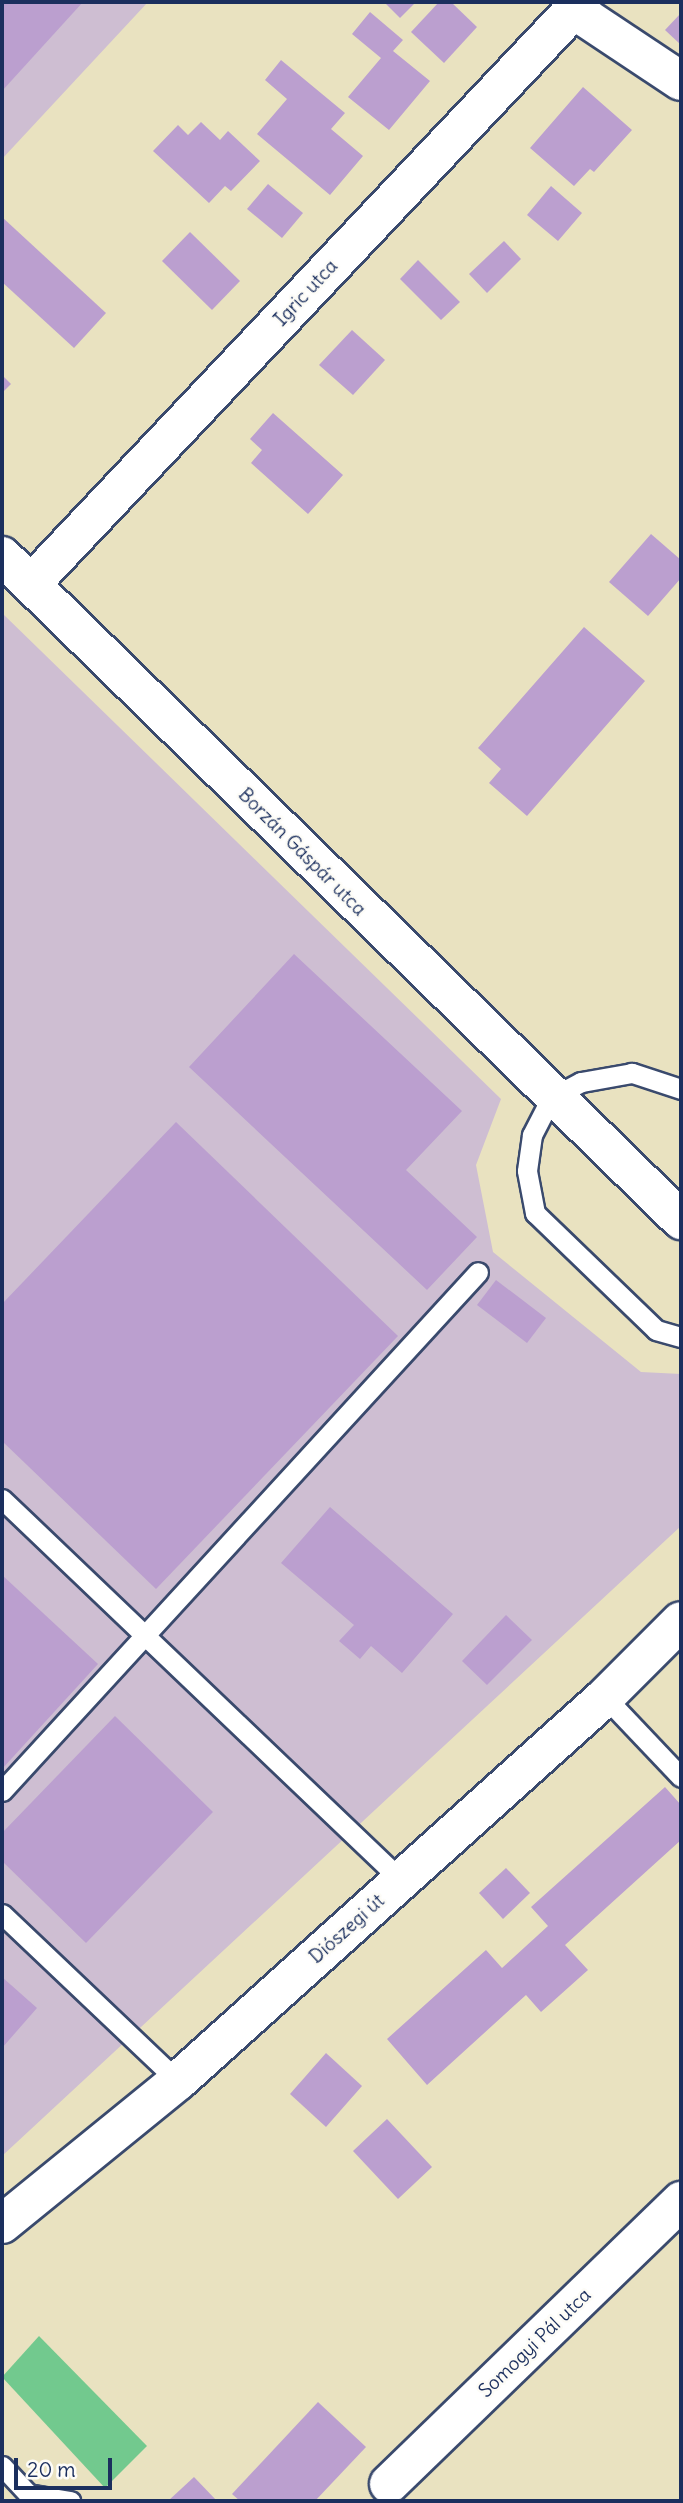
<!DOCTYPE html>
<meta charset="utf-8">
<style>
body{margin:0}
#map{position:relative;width:683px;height:2503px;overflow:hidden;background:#e9e2c0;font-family:Delius,sans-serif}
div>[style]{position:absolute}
.industrial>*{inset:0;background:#cebed2}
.green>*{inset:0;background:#72c98e}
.building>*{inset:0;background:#bb9fcf}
.roads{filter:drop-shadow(2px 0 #3a4a6d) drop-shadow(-2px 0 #3a4a6d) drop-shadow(0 2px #3a4a6d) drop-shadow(0 -2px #3a4a6d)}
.lane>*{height:19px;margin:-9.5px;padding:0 9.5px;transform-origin:9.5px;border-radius:9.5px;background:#fff}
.street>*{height:38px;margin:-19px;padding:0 19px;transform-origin:19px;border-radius:19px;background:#fff}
.secondary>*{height:38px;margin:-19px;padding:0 19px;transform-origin:19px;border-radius:19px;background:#fff}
span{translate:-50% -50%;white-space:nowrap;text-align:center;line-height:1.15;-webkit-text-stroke:5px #fdfcf7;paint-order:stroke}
.street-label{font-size:19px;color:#1b2f5e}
.frame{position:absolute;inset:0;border:4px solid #1b2f5e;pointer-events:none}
.scale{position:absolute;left:14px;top:2458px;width:98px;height:32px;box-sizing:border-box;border:4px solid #1b2f5e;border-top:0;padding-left:9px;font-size:21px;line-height:24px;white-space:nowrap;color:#1b2f5e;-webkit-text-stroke:5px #fdfcf7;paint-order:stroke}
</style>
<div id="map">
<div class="industrial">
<i style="clip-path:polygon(2px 2px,148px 2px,2px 159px)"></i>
<i style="clip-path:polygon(2px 613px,501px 1099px,476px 1165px,493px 1252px,641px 1372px,681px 1374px,681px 1526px,2px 2156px)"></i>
</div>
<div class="green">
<i style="clip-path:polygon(39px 2336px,147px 2446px,105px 2488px,2px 2377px)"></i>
</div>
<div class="building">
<i style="clip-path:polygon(2px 2px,83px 2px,2px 91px)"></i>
<i style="clip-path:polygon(384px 2px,412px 2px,414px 4px,400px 18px)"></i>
<i style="clip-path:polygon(439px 2px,451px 2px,477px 27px,444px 63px,411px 32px)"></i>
<i style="clip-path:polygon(370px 12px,403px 40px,393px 51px,430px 81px,389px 130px,348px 97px,381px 58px,352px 34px)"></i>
<i style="clip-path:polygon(681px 13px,681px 45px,665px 30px)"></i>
<i style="clip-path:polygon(281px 60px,345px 113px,331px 129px,363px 156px,330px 195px,257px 134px,287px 99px,265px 80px)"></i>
<i style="clip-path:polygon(583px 87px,632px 130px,594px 172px,590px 169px,574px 186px,530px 148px)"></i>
<i style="clip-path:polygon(201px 122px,220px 140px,228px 131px,260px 161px,231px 191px,225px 186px,209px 203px,153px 151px,178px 125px,188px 135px)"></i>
<i style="clip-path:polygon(268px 184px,303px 213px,282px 238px,247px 209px)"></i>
<i style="clip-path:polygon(551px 186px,582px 213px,558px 241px,527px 215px)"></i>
<i style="clip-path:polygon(2px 217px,106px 313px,74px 348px,2px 282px)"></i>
<i style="clip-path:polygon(190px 232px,240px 281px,212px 310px,162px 261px)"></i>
<i style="clip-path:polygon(504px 241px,521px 259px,487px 293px,469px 274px)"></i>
<i style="clip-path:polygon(418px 260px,460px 302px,441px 320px,400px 279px)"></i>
<i style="clip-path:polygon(352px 330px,385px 360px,353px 395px,319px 365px)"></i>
<i style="clip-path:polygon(2px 375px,11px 384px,2px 393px)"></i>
<i style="clip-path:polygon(273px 413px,343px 475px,308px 514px,251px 463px,262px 450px,250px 439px)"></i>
<i style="clip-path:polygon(651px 534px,681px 560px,681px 578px,648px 616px,609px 582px)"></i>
<i style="clip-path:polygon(584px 627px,645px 681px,527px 816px,489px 783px,501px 769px,478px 748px)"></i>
<i style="clip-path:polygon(294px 954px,462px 1111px,406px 1170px,477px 1237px,427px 1290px,189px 1067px)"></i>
<i style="clip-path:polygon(176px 1122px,398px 1336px,156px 1589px,2px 1441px,2px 1304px)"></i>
<i style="clip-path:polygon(496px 1280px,546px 1318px,527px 1343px,477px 1305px)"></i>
<i style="clip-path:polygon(330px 1507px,453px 1614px,402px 1673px,371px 1646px,360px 1659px,339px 1641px,354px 1625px,281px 1563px)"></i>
<i style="clip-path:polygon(2px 1575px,98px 1664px,2px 1769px)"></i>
<i style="clip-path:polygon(506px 1615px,532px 1640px,487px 1685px,462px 1661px)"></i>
<i style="clip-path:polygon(115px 1716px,213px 1812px,86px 1943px,2px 1861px,2px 1833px)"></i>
<i style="clip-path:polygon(665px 1787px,681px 1805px,681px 1840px,565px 1945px,588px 1970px,541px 2012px,526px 1995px,427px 2085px,387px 2039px,486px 1950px,502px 1968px,548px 1926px,531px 1907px)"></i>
<i style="clip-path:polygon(506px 1868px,530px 1893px,503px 1919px,479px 1893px)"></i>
<i style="clip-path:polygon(2px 1977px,37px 2008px,2px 2048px)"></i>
<i style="clip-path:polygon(326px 2053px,362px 2086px,326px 2127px,290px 2094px)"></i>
<i style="clip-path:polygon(387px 2119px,432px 2167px,398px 2199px,353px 2151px)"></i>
<i style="clip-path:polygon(318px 2402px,366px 2447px,315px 2501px,240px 2501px,232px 2494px)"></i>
<i style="clip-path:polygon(194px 2477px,217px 2501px,168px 2501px)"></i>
</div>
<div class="roads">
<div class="lane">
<i style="left:681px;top:1089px;width:52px;rotate:-161.9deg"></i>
<i style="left:632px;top:1073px;width:52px;rotate:170deg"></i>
<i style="left:581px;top:1082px;width:34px;rotate:152deg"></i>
<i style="left:551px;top:1098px;width:42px;rotate:117.2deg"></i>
<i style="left:532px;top:1135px;width:36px;rotate:98deg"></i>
<i style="left:527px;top:1171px;width:43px;rotate:79.2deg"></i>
<i style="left:535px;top:1213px;width:168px;rotate:44deg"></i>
<i style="left:656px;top:1330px;width:26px;rotate:16deg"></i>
<i style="left:2px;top:1499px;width:552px;rotate:43.68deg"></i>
<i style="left:605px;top:1697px;width:110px;rotate:46.5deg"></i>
<i style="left:2px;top:1791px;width:704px;rotate:-47.47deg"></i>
<i style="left:2px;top:1914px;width:243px;rotate:43.5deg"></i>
<i style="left:2px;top:2466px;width:38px;rotate:47deg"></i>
<i style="left:28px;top:2494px;width:43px;rotate:9.5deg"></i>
</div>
<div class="street">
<i style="left:574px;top:10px;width:128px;rotate:33.6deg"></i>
<i style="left:31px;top:584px;width:801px;rotate:-46.62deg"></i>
<i style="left:389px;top:2484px;width:407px;rotate:-44.1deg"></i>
</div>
<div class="secondary">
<i style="left:2px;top:556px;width:950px;rotate:44.36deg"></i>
<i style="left:2px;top:2224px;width:227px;rotate:-39.1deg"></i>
<i style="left:178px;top:2081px;width:574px;rotate:-41.96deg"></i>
<i style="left:605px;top:1697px;width:107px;rotate:-45deg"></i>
</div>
</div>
<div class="street-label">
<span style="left:306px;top:293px;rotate:-47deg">Igric utca</span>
<span style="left:302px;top:852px;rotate:45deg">Borzán Gáspár utca</span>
<span style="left:347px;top:1929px;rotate:-42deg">Diószegi út</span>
<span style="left:535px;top:2343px;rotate:-44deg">Somogyi Pál utca</span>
</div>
<div class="frame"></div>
<div class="scale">20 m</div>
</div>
